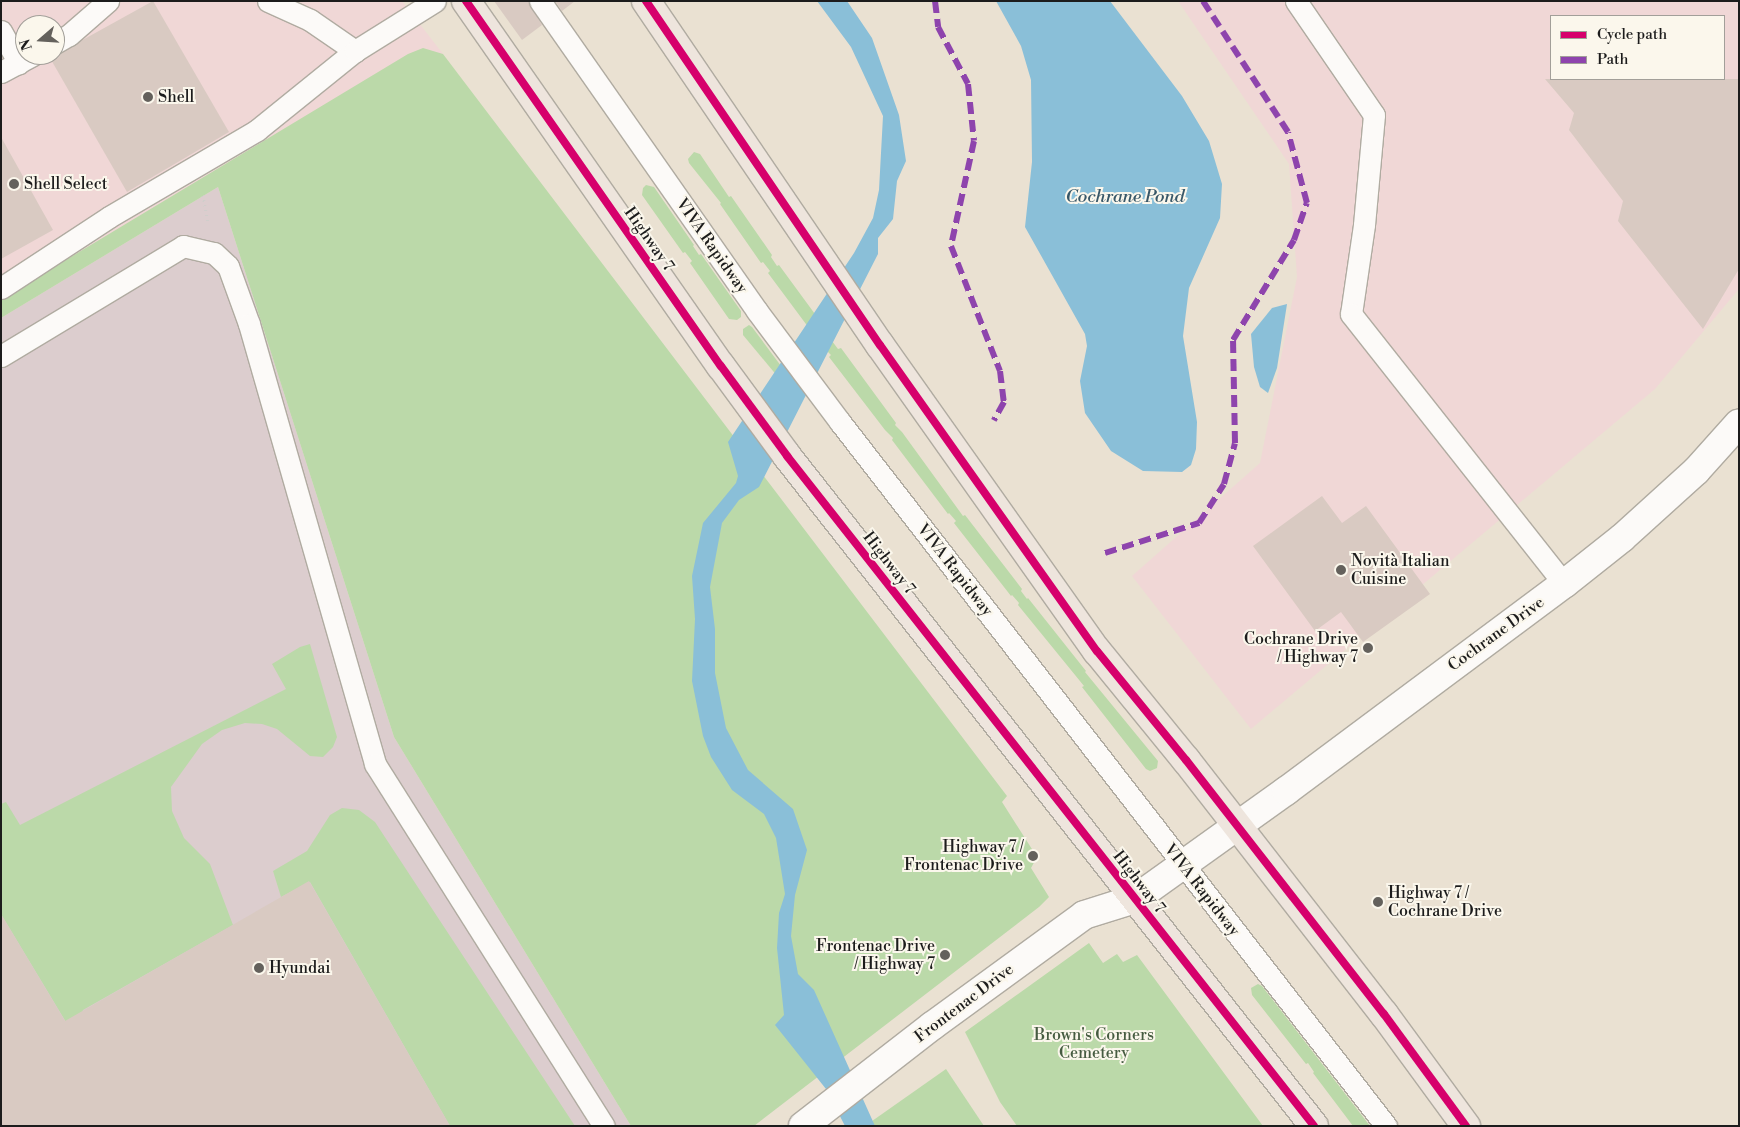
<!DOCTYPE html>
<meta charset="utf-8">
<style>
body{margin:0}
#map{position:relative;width:1740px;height:1127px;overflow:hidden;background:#eae1d2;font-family:"Libre Bodoni",serif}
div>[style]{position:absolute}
.built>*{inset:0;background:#f0d7d6}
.industrial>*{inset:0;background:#dccdce}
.green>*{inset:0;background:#bbd9a9}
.water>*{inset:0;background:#8abfd8}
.building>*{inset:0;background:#d9cac2}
.path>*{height:3px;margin-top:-1.5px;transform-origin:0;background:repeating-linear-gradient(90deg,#d0cecb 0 1px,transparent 0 5px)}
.roads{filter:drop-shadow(1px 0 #b0aba1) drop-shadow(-1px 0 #b0aba1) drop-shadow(0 1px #b0aba1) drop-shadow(0 -1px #b0aba1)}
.lane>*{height:21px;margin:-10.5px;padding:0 10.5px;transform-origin:10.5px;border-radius:10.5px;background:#fcfaf8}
.street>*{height:28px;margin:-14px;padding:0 14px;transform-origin:14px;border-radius:14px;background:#fcfaf8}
.primary>*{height:28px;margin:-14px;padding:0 14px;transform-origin:14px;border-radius:14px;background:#eee5dd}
.quiet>*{height:6px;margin-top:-3px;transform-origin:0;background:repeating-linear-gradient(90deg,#8e44ad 0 12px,transparent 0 18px)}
.cycleway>*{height:8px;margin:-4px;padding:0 4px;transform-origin:4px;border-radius:4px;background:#d6006c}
.dots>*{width:14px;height:14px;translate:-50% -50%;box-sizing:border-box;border:2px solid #fbf7ec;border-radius:50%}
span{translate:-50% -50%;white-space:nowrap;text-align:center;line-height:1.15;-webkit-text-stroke:4px #fbf7ec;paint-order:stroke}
.poi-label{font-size:16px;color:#1c1c1c}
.left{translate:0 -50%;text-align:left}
.right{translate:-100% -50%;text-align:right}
.street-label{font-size:16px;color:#1c1c1c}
.park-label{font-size:16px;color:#465c41}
.water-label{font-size:18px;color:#385768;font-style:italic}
.frame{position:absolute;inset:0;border:2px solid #1c1c1c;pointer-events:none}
.legend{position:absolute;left:1550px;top:15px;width:175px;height:65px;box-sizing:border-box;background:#fbf7ec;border:1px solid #a29f99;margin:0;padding:6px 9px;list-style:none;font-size:15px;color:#1c1c1c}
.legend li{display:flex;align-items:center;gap:10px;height:25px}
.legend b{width:25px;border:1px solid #a29f99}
.north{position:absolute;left:15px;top:15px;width:50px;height:50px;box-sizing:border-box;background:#fbf7ec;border:1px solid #a29f99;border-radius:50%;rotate:251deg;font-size:14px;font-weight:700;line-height:20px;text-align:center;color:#1c1c1c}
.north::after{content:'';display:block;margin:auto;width:18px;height:22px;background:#64615c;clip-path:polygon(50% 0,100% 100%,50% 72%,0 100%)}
</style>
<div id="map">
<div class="built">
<i style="clip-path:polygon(evenodd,1px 1px,402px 1px,443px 54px,218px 187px,1px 318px,1px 1px,25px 25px,55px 25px,55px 55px,25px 55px,25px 25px)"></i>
<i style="clip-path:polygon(evenodd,1178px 1px,1739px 1px,1739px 289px,1655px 389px,1251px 729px,1132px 576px,1260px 463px,1297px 277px,1289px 164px,1178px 1px,1551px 16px,1724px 16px,1724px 79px,1551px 79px,1551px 16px)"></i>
</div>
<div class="industrial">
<i style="clip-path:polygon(218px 187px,394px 737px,631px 1126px,1px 1126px,1px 318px)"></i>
</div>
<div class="green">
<i style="clip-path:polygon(423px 48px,443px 54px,1007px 796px,1002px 802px,1037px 857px,1031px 868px,1049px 897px,1039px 907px,754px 1126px,631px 1126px,394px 737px,218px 187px,1px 318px,1px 299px,408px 54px)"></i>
<i style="clip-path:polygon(694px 152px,700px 154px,729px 197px,731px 196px,772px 255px,771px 257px,777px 266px,779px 265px,834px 340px,832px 341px,838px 349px,841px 348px,896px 423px,895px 425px,902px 432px,963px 516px,965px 515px,1022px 589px,1021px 591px,1027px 599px,1028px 598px,1086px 671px,1085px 672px,1158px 761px,1157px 768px,1150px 771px,1146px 769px,1082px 687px,1084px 686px,1018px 605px,1019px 603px,1012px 595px,1011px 596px,954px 523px,956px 521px,949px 513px,948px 514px,892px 440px,893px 438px,885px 430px,829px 357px,831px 355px,823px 347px,768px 273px,770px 271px,763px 262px,761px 263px,720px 204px,721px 203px,689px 163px,688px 159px)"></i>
<i style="clip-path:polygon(646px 185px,654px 187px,694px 245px,693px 246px,699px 255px,701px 254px,741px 311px,741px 317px,737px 320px,729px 319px,690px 263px,692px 261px,685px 252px,683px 253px,642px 195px,643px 188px)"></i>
<i style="clip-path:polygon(749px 325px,752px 327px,790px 378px,783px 383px,743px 335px,743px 329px)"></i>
<i style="clip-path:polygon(310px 644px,337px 737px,333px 747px,323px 757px,310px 756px,277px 729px,262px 724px,245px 723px,222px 730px,202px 744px,171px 787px,172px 811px,184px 838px,210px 864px,233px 925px,83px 1010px,75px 1037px,1px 914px,1px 804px,6px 802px,20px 825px,286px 689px,272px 664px,300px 647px)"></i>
<i style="clip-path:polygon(342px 808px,359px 810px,375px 822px,575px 1126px,450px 1126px,310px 882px,281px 897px,273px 871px,307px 851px,330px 815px)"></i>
<i style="clip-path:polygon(1089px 943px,1103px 963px,1117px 954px,1123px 962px,1137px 955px,1263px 1126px,1017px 1126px,1000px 1102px,965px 1032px)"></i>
<i style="clip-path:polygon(1258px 984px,1262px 986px,1370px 1126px,1353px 1126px,1313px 1073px,1314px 1072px,1308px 1063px,1306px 1064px,1252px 995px,1251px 988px)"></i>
<i style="clip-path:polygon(946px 1069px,984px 1126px,865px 1126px)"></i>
</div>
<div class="water">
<i style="clip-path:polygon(817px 1px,847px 1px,872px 38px,899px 115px,906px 161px,897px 181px,893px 219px,878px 238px,878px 254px,759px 487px,739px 500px,722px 523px,710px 587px,715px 629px,715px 673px,726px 728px,748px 770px,793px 809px,807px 850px,795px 895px,791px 936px,798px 974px,814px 990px,875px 1126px,845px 1126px,826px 1089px,775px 1025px,784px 1015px,777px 948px,779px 913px,785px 894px,776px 838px,764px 814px,732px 790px,711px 757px,703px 736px,692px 681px,695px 619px,692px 576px,703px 523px,736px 483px,738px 476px,728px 442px,854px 253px,873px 218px,879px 190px,883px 116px,851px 47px)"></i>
<i style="clip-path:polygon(996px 1px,1110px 1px,1182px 96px,1209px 141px,1222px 184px,1220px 218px,1189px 288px,1183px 336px,1197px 422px,1196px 449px,1191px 465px,1182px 472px,1143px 471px,1111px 451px,1085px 413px,1080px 381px,1087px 346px,1085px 334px,1025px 227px,1032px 162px,1031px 80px,1021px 46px)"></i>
<i style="clip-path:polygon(1287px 304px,1277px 368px,1268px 393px,1260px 387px,1254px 367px,1251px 334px,1272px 308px)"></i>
</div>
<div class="building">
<i style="clip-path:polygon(153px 1px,229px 132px,127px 192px,50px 58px)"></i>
<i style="clip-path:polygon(494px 1px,528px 1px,542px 25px,522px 40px)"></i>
<i style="clip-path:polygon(555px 1px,575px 1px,562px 11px)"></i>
<i style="clip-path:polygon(1545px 79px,1739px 79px,1739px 269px,1703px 329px,1618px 221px,1623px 201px,1569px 130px,1574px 113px)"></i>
<i style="clip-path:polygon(1px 137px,53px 230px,1px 259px)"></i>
<i style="clip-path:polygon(1322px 496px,1342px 523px,1366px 506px,1430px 594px,1363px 642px,1341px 612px,1315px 631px,1253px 546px)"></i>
<i style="clip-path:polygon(309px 881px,450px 1126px,1px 1126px,1px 914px,65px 1021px)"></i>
</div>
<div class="path">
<i style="left:203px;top:195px;width:28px;rotate:80deg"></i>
</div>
<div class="roads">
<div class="lane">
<i style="left:268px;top:1px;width:46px;rotate:24.3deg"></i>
<i style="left:310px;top:20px;width:55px;rotate:34.6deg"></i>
<i style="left:540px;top:1px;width:378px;rotate:55deg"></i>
<i style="left:757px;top:311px;width:139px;rotate:53.2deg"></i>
<i style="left:840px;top:422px;width:891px;rotate:52.2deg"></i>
<i style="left:1296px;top:1px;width:138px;rotate:55.6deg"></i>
<i style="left:1374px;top:115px;width:110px;rotate:95.2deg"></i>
<i style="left:1364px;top:225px;width:90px;rotate:98.3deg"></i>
<i style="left:1351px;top:314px;width:344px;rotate:51.7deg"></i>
<i style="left:1px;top:31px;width:37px;rotate:61deg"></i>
<i style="left:55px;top:43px;width:16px;rotate:-30deg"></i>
<i style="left:69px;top:35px;width:52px;rotate:-41.1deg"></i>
<i style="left:1px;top:72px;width:36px;rotate:-28deg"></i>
<i style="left:1px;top:288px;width:129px;rotate:-33.3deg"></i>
<i style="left:109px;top:217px;width:172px;rotate:-30.4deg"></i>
<i style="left:257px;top:130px;width:126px;rotate:-38.9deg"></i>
<i style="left:355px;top:51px;width:94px;rotate:-32deg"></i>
<i style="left:1px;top:356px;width:213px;rotate:-31.1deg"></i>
<i style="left:183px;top:246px;width:32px;rotate:13deg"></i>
<i style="left:214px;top:253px;width:19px;rotate:43deg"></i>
<i style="left:228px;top:266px;width:62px;rotate:70.1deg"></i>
<i style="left:249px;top:324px;width:458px;rotate:74deg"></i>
<i style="left:375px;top:764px;width:428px;rotate:57.7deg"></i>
</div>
<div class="street">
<i style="left:803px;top:1126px;width:163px;rotate:-37.8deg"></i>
<i style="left:932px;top:1026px;width:188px;rotate:-36.1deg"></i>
<i style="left:1084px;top:915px;width:53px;rotate:-17.4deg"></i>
<i style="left:1135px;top:899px;width:186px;rotate:-35.6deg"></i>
<i style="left:1286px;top:791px;width:347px;rotate:-36.7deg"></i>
<i style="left:1564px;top:584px;width:74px;rotate:-38.4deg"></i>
<i style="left:1622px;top:538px;width:100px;rotate:-42.2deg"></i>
<i style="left:1696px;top:471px;width:64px;rotate:-48.1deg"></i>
</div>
<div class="primary">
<i style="left:466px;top:1px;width:445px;rotate:55.1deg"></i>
<i style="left:721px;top:366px;width:112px;rotate:53.7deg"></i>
<i style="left:787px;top:456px;width:852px;rotate:51.81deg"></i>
<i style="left:646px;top:1px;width:416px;rotate:55.8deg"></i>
<i style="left:880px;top:345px;width:375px;rotate:54.7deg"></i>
<i style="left:1097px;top:651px;width:141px;rotate:50.8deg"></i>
<i style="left:1186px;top:760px;width:322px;rotate:52.1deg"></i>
<i style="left:1384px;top:1014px;width:139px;rotate:53.8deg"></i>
</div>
</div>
<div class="quiet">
<i style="left:935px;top:1px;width:26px;rotate:83deg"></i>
<i style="left:938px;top:27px;width:64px;rotate:62.2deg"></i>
<i style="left:968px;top:84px;width:57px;rotate:84deg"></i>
<i style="left:974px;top:141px;width:107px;rotate:102.4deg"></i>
<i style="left:951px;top:246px;width:134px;rotate:68.6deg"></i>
<i style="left:1000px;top:371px;width:31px;rotate:83deg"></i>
<i style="left:1004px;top:402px;width:21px;rotate:119deg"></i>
<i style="left:1105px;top:553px;width:99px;rotate:-17.7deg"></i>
<i style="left:1199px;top:523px;width:46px;rotate:-57.3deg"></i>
<i style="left:1224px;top:484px;width:42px;rotate:-75deg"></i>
<i style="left:1235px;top:443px;width:103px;rotate:-91.1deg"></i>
<i style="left:1233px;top:340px;width:117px;rotate:-58.6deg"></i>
<i style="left:1294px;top:240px;width:39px;rotate:-71deg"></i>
<i style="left:1307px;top:203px;width:73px;rotate:-105deg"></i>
<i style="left:1288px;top:132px;width:156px;rotate:-123deg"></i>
</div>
<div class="cycleway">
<i style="left:466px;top:1px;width:445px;rotate:55.1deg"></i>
<i style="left:721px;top:366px;width:112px;rotate:53.7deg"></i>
<i style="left:787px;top:456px;width:852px;rotate:51.81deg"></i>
<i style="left:646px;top:1px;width:416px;rotate:55.8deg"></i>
<i style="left:880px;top:345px;width:375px;rotate:54.7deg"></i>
<i style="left:1097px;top:651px;width:141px;rotate:50.8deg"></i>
<i style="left:1186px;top:760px;width:322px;rotate:52.1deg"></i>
<i style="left:1384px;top:1014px;width:139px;rotate:53.8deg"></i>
</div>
<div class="dots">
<i style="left:148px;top:97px;background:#64615c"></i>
<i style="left:14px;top:184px;background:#64615c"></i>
<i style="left:1341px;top:570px;background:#64615c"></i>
<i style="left:1368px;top:648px;background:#64615c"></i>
<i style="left:1033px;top:856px;background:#64615c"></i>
<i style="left:1378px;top:902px;background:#64615c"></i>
<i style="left:945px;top:955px;background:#64615c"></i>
<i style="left:259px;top:968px;background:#64615c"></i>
</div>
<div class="poi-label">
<span class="left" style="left:158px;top:97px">Shell</span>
<span class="left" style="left:24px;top:184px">Shell Select</span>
<span class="left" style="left:1351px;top:570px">Novità Italian<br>Cuisine</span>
<span class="right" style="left:1358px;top:648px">Cochrane Drive<br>/ Highway 7</span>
<span class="right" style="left:1023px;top:856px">Highway 7 /<br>Frontenac Drive</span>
<span class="left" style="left:1388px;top:902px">Highway 7 /<br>Cochrane Drive</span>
<span class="right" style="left:935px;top:955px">Frontenac Drive<br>/ Highway 7</span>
<span class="left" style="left:269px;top:968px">Hyundai</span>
</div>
<div class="street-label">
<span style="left:649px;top:239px;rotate:55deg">Highway 7</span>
<span style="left:712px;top:246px;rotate:55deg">VIVA Rapidway</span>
<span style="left:889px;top:563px;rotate:52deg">Highway 7</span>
<span style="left:955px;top:570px;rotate:52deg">VIVA Rapidway</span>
<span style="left:1496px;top:634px;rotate:-36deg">Cochrane Drive</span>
<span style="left:1139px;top:882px;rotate:52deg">Highway 7</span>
<span style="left:1202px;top:890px;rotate:52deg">VIVA Rapidway</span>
<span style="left:964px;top:1003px;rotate:-37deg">Frontenac Drive</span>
</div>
<div class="park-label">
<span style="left:1094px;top:1044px">Brown's Corners<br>Cemetery</span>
</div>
<div class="water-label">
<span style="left:1125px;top:197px">Cochrane Pond</span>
</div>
<div class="frame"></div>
<ul class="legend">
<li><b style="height:6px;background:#d6006c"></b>Cycle path</li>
<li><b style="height:6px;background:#8e44ad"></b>Path</li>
</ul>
<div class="north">N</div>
</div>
